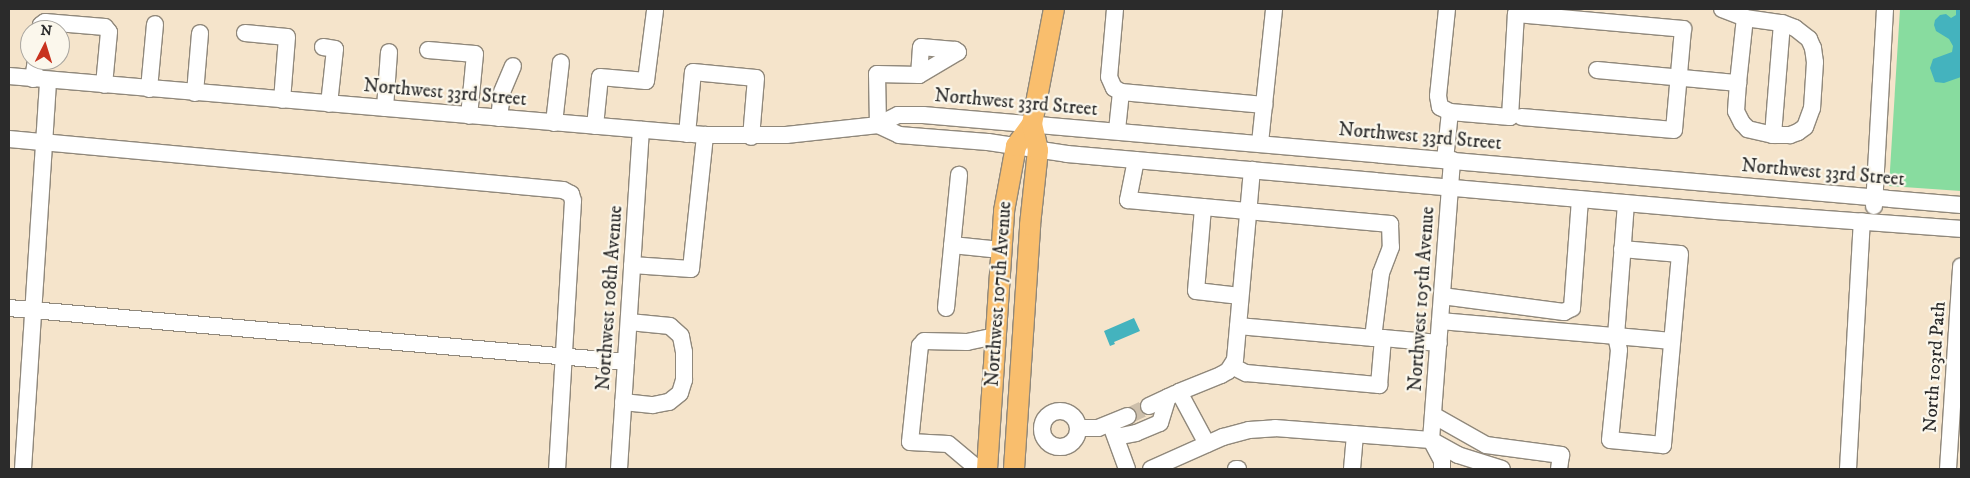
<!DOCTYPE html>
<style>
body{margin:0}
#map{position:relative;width:1970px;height:478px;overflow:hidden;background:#f5e4cb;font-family:"IM FELL DW Pica",serif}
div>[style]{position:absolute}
.green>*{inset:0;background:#88dc9f}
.water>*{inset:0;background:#44b3be}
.minor-tunnel>*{height:16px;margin-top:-8px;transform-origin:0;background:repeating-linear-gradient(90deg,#cdbfab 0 16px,transparent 0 24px)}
.roads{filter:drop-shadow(1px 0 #90887b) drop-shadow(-1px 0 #90887b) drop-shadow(0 1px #90887b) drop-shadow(0 -1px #90887b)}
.minor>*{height:16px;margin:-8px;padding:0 8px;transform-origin:8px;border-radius:8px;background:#fff}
.minor>.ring{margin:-8px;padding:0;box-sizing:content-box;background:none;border:16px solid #fff;border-radius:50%}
.major>*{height:20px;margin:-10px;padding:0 10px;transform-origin:10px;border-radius:10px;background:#f9be6d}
span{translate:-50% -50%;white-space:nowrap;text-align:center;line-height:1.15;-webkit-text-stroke:4.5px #fbf7ec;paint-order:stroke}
.street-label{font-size:19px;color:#2b2b2b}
.frame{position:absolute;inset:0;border:10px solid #2b2b2b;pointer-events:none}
.north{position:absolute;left:20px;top:20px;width:50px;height:50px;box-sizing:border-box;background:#fbf7ec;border:1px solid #a8a59f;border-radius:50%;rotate:5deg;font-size:14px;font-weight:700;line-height:20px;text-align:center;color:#2b2b2b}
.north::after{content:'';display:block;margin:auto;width:18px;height:22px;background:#c8321e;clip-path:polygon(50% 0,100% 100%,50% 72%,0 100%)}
</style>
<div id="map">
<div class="green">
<i style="clip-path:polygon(1900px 9px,1961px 9px,1961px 191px,1889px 186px)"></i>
</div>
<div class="water">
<i style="clip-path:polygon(1956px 9px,1961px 9px,1961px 77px,1944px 83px,1935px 82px,1930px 68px,1933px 59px,1952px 52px,1953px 46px,1949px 39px,1936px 31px,1934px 25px,1935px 20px,1940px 15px,1946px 14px,1951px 18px,1956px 15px)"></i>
<i style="clip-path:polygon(1134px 318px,1140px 331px,1114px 342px,1115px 344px,1110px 346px,1104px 331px)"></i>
</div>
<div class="minor-tunnel">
<i style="left:1128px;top:416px;width:23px;rotate:-25deg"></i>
</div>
<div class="roads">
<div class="minor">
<i style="left:1115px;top:9px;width:68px;rotate:95deg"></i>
<i style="left:1109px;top:77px;width:12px;rotate:66deg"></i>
<i style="left:1114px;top:88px;width:8px;rotate:30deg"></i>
<i style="left:1121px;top:92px;width:39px;rotate:96deg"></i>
<i style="left:1447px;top:9px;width:87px;rotate:95.9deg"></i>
<i style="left:1438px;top:96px;width:11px;rotate:80deg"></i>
<i style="left:1440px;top:107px;width:11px;rotate:27deg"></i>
<i style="left:1450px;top:112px;width:60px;rotate:4.8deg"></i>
<i style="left:1510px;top:117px;width:103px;rotate:-86.7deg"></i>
<i style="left:1516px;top:14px;width:168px;rotate:5.1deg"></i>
<i style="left:1683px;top:29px;width:101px;rotate:95.1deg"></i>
<i style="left:1674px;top:130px;width:153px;rotate:-175.1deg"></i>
<i style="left:1722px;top:9px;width:25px;rotate:21deg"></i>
<i style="left:1745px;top:18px;width:37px;rotate:8deg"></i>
<i style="left:1782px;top:23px;width:14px;rotate:21deg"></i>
<i style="left:1795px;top:28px;width:18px;rotate:38deg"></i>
<i style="left:1809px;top:39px;width:10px;rotate:66deg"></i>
<i style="left:1813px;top:48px;width:14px;rotate:82deg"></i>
<i style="left:1815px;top:62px;width:46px;rotate:93.7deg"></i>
<i style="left:1812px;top:108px;width:20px;rotate:110deg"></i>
<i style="left:1805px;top:127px;width:9px;rotate:144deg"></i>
<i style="left:1798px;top:132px;width:9px;rotate:159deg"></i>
<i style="left:1790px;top:135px;width:17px;rotate:180deg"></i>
<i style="left:1773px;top:135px;width:26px;rotate:-167deg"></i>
<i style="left:1748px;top:129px;width:8px;rotate:-135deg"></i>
<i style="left:1742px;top:123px;width:13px;rotate:-117deg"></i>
<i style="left:1736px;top:111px;width:28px;rotate:-86deg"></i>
<i style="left:40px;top:30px;width:5px;rotate:-79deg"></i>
<i style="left:41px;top:25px;width:5px;rotate:-37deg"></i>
<i style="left:45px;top:22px;width:60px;rotate:4.8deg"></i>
<i style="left:105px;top:27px;width:6px;rotate:51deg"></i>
<i style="left:109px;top:32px;width:53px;rotate:95.4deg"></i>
<i style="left:245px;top:33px;width:42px;rotate:5.4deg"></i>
<i style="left:287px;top:37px;width:63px;rotate:94.5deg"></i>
<i style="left:323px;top:47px;width:12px;rotate:9deg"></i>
<i style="left:335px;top:49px;width:55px;rotate:96.2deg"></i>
<i style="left:428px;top:50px;width:47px;rotate:4.9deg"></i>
<i style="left:475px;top:54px;width:62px;rotate:95.5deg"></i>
<i style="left:1597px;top:70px;width:142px;rotate:5.3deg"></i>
<i style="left:1738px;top:83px;width:65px;rotate:-83.9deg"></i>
<i style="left:9px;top:76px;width:698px;rotate:4.85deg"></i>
<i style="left:705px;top:135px;width:81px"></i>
<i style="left:786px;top:135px;width:93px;rotate:-6.2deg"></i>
<i style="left:878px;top:125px;width:22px;rotate:-27deg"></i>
<i style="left:898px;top:115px;width:25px"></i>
<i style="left:923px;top:115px;width:1042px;rotate:4.96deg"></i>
<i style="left:33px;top:79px;width:19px;rotate:-81deg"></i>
<i style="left:149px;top:89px;width:65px;rotate:-84.7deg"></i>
<i style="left:1121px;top:92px;width:144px;rotate:5.2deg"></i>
<i style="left:195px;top:93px;width:60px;rotate:-85.2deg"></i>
<i style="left:385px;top:108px;width:56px;rotate:-85.9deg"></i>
<i style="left:499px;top:118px;width:26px;rotate:-83deg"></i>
<i style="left:502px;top:92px;width:28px;rotate:-67deg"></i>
<i style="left:554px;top:123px;width:61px;rotate:-83.5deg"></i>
<i style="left:878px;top:125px;width:23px;rotate:25deg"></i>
<i style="left:899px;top:135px;width:89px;rotate:4.5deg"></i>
<i style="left:988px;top:142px;width:80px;rotate:8.6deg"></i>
<i style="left:1067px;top:154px;width:652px;rotate:5.01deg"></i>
<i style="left:1717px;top:211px;width:245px;rotate:4.2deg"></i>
<i style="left:878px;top:125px;width:51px;rotate:-91.1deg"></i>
<i style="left:877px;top:74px;width:42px;rotate:1.4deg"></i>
<i style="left:919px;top:75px;width:45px;rotate:-30.5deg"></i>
<i style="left:958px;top:52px;width:4px;rotate:-146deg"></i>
<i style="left:955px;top:50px;width:34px;rotate:-175deg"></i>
<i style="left:921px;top:47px;width:28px;rotate:94deg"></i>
<i style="left:595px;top:126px;width:49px;rotate:-84.2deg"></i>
<i style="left:600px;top:77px;width:46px;rotate:5deg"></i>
<i style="left:646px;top:81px;width:71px;rotate:-82.7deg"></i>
<i style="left:687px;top:134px;width:62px;rotate:-84.5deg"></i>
<i style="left:693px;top:72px;width:63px;rotate:5.4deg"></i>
<i style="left:756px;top:78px;width:59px;rotate:94.8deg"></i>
<i style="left:1773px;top:135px;width:112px;rotate:-85.4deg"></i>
<i style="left:9px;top:139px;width:556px;rotate:5.26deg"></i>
<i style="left:563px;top:190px;width:9px;rotate:27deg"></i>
<i style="left:571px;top:194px;width:7px;rotate:74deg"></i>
<i style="left:573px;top:201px;width:268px;rotate:93.4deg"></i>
<i style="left:1260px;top:143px;width:135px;rotate:-84deg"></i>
<i style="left:1136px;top:160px;width:41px;rotate:101.3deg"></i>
<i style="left:1128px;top:200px;width:75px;rotate:5.3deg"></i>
<i style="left:1445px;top:160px;width:48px;rotate:-84.1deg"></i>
<i style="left:1874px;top:206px;width:197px;rotate:-86.8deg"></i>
<i style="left:952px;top:245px;width:49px;rotate:5.8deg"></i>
<i style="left:1622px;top:249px;width:58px;rotate:4.9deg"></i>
<i style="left:1680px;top:254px;width:192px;rotate:95.1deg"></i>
<i style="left:1663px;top:445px;width:53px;rotate:-174.6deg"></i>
<i style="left:1610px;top:440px;width:90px;rotate:-84.3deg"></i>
<i style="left:1619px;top:350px;width:14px;rotate:-102deg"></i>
<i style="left:1616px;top:336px;width:56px;rotate:5.1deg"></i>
<i style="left:632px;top:265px;width:59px;rotate:3.9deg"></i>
<i style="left:691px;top:269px;width:135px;rotate:-84deg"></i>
<i style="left:1240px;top:296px;width:44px;rotate:-173.5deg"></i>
<i style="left:1196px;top:291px;width:84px;rotate:-85.2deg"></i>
<i style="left:1203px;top:207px;width:188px;rotate:5.2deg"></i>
<i style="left:1390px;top:224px;width:23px;rotate:88deg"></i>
<i style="left:1391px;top:247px;width:28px;rotate:111deg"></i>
<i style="left:1381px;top:273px;width:65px;rotate:97deg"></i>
<i style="left:1373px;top:338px;width:10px"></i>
<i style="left:1442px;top:296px;width:123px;rotate:7.5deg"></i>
<i style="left:1564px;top:312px;width:9px;rotate:-27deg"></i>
<i style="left:1572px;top:308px;width:109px;rotate:-85.8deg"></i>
<i style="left:9px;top:308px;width:619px;rotate:5deg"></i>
<i style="left:946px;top:308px;width:134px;rotate:-84.4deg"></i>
<i style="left:1440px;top:321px;width:177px;rotate:4.9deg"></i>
<i style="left:1616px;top:336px;width:133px;rotate:-85.7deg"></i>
<i style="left:1238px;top:326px;width:136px;rotate:5.1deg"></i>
<i style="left:1232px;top:366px;width:16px;rotate:27deg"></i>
<i style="left:1246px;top:373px;width:134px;rotate:5.2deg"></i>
<i style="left:1379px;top:385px;width:47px;rotate:-85.1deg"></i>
<i style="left:1383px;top:338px;width:56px;rotate:5.1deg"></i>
<i style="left:623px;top:402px;width:30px;rotate:6deg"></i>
<i style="left:653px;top:405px;width:16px;rotate:-11deg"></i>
<i style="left:669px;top:402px;width:14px;rotate:-39deg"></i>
<i style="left:680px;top:393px;width:14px;rotate:-73deg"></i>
<i style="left:684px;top:380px;width:28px;rotate:-90deg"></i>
<i style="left:684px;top:352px;width:16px;rotate:-101deg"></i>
<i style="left:681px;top:336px;width:15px;rotate:-138deg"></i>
<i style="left:670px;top:326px;width:41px;rotate:-174.4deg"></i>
<i style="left:1149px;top:406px;width:29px;rotate:-25deg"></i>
<i class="ring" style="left:1042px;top:411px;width:20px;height:20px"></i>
<i style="left:1433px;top:415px;width:61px;rotate:29.5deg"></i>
<i style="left:1486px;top:445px;width:76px;rotate:7.6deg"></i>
<i style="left:1561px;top:455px;width:14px;rotate:98deg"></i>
<i style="left:1078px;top:428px;width:20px"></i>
<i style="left:1098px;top:428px;width:32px;rotate:-22deg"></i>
<i style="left:1112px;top:428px;width:44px;rotate:69.9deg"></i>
<i style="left:1116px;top:437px;width:20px;rotate:-11deg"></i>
<i style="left:1136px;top:433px;width:26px;rotate:-23deg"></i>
<i style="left:1160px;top:423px;width:27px;rotate:-73deg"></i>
<i style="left:1431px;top:440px;width:281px;rotate:-85.7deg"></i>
<i style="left:1431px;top:440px;width:24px;rotate:62deg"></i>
<i style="left:1442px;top:461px;width:8px;rotate:90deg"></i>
<i style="left:1207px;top:444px;width:59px;rotate:-118.3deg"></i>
<i style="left:1179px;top:392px;width:45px;rotate:-22deg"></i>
<i style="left:1221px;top:375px;width:8px;rotate:-30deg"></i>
<i style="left:1228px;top:371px;width:13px;rotate:-58deg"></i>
<i style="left:1235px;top:360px;width:191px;rotate:-84.9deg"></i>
<i style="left:23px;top:469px;width:390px;rotate:-86.3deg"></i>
<i style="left:619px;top:469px;width:340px;rotate:-86.3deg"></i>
<i style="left:978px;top:469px;width:39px;rotate:-140deg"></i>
<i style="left:948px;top:444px;width:38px;rotate:-177deg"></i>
<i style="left:910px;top:442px;width:97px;rotate:-84.1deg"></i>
<i style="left:920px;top:346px;width:6px;rotate:-51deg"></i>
<i style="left:924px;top:341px;width:43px;rotate:1.3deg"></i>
<i style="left:967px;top:342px;width:29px;rotate:-12deg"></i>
<i style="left:1151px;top:469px;width:79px;rotate:-24deg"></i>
<i style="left:1223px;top:437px;width:27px;rotate:-15deg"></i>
<i style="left:1249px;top:430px;width:26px;rotate:-4deg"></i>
<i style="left:1275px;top:428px;width:156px;rotate:4.4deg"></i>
<i style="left:1431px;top:440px;width:31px;rotate:29deg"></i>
<i style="left:1458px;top:455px;width:46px;rotate:17.7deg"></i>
<i style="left:1236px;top:469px;width:2px"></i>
<i style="left:1352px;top:469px;width:35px;rotate:-85deg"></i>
<i style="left:1848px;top:469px;width:248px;rotate:-86.8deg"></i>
<i style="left:1948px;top:469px;width:203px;rotate:-86.3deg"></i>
</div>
<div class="major">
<i style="left:987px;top:469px;width:259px;rotate:-86.2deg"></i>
<i style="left:1004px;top:211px;width:66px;rotate:-79.5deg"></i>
<i style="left:1016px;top:146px;width:27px;rotate:-54deg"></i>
<i style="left:1032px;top:124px;width:117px;rotate:-79.2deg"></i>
<i style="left:1014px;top:469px;width:245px;rotate:-86.2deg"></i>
<i style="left:1030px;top:225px;width:75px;rotate:-83.9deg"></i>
<i style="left:1038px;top:150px;width:27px;rotate:-103deg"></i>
</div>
</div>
<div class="street-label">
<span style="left:445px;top:93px;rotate:5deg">Northwest 33rd Street</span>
<span style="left:1016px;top:103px;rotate:5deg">Northwest 33rd Street</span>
<span style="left:1420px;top:137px;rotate:5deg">Northwest 33rd Street</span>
<span style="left:1823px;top:173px;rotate:5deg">Northwest 33rd Street</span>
<span style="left:999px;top:294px;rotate:-86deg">Northwest 107th Avenue</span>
<span style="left:610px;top:298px;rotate:-86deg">Northwest 108th Avenue</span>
<span style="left:1422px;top:299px;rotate:-86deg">Northwest 105th Avenue</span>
<span style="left:1935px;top:367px;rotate:-86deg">North 103rd Path</span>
</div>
<div class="frame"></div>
<div class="north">N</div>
</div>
